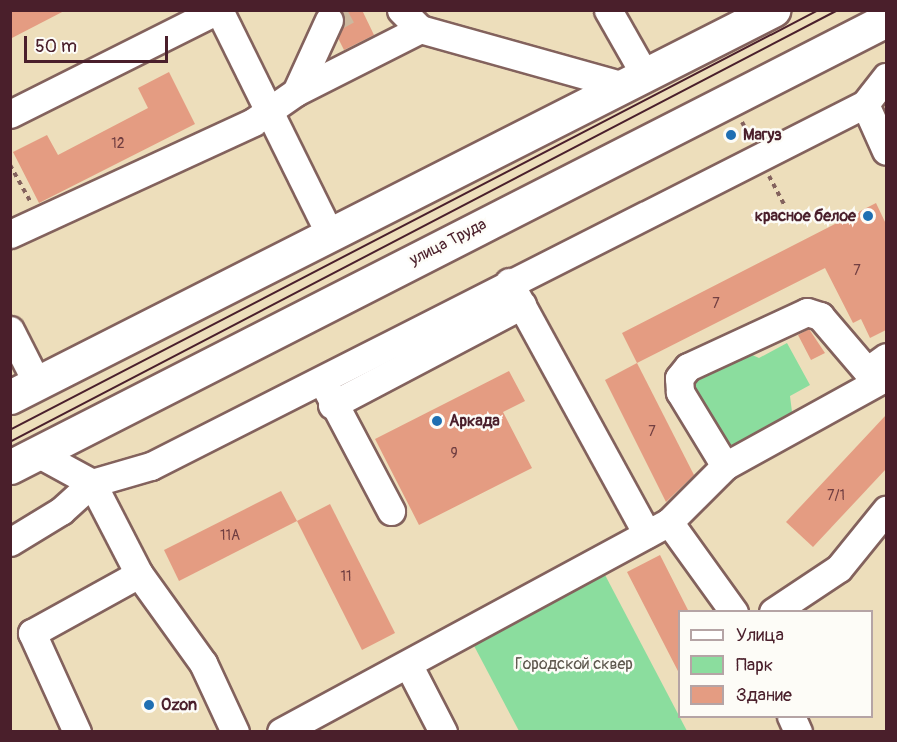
<!DOCTYPE html>
<meta charset="utf-8">
<style>
body{margin:0}
#map{position:relative;width:897px;height:742px;overflow:hidden;background:#eddebb;font-family:Pangolin,sans-serif}
div>[style]{position:absolute}
.green>*{inset:0;background:#8bdd9e}
.building>*{inset:0;background:#e49c82}
.minor-tunnel>*{height:27px;margin-top:-13.5px;transform-origin:0;background:repeating-linear-gradient(90deg,#ccb89e 0 27px,transparent 0 41px)}
.path>*{height:4px;margin-top:-2px;transform-origin:0;background:repeating-linear-gradient(90deg,#83625d 0 4.5px,transparent 0 9px)}
.roads{filter:drop-shadow(2px 0 #83625d) drop-shadow(-2px 0 #83625d) drop-shadow(0 2px #83625d) drop-shadow(0 -2px #83625d)}
.minor>*{height:27px;margin:-13.5px;padding:0 13.5px;transform-origin:13.5px;border-radius:13.5px;background:#fff}
.major>*{height:33px;margin:-16.5px;padding:0 16.5px;transform-origin:16.5px;border-radius:16.5px;background:#fff}
.tram>*{height:1.5px;margin:-0.75px;padding:0 0.75px;transform-origin:0.75px;border-radius:0.75px;background:#4a1f2b}
.dots>*{width:16px;height:16px;translate:-50% -50%;box-sizing:border-box;border:3px solid #fdfcf7;border-radius:50%}
span{translate:-50% -50%;white-space:nowrap;text-align:center;line-height:1.15;-webkit-text-stroke:5px #fdfcf7;paint-order:stroke}
.number-label{font-size:14px;color:#703e41}
.number-label span{-webkit-text-stroke-width:0}
.poi-label{font-size:16px;color:#4a1f2b;font-weight:700}
.left{translate:0 -50%;text-align:left}
.right{translate:-100% -50%;text-align:right}
.street-label{font-size:16px;color:#4a1f2b}
.park-label{font-size:16px;color:#5e584e}
.frame{position:absolute;inset:0;border:12px solid #4a1f2b;pointer-events:none}
.legend{position:absolute;left:678px;top:610px;width:195px;height:108px;box-sizing:border-box;background:#fdfcf7;border:2px solid #b5a4a5;margin:0;padding:8px 10px;list-style:none;font-size:18px;color:#4a1f2b}
.legend li{display:flex;align-items:center;gap:12px;height:30px}
.legend b{width:30px;border:2px solid #b5a4a5}
.scale{position:absolute;left:24px;top:36px;width:144px;height:27px;box-sizing:border-box;border:3px solid #4a1f2b;border-top:0;padding-left:8px;font-size:18px;line-height:21px;white-space:nowrap;color:#4a1f2b;-webkit-text-stroke:4px #fdfcf7;paint-order:stroke}
</style>
<div id="map">
<div class="green">
<i style="clip-path:polygon(787px 343px,810px 385px,790px 396px,792px 412px,782px 430px,750px 446px,726px 449px,691px 391px,689px 374px,741px 350px,759px 358px)"></i>
<i style="clip-path:polygon(604px 573px,687px 731px,519px 731px,472px 642px)"></i>
</div>
<div class="building">
<i style="clip-path:polygon(10px 10px,66px 10px,10px 39px)"></i>
<i style="clip-path:polygon(341px 10px,362px 10px,374px 35px,344px 50px,338px 38px)"></i>
<i style="clip-path:polygon(169px 72px,195px 124px,39px 203px,13px 152px,47px 135px,58px 155px,148px 108px,138px 88px)"></i>
<i style="clip-path:polygon(876px 203px,886px 224px,886px 330px,870px 338px,861px 319px,853px 323px,825px 268px,637px 363px,622px 333px)"></i>
<i style="clip-path:polygon(809px 329px,825px 353px,811px 360px,798px 335px)"></i>
<i style="clip-path:polygon(637px 363px,694px 475px,666px 502px,605px 380px)"></i>
<i style="clip-path:polygon(509px 371px,525px 401px,503px 412px,532px 468px,419px 525px,375px 439px)"></i>
<i style="clip-path:polygon(886px 415px,886px 469px,813px 547px,786px 522px)"></i>
<i style="clip-path:polygon(281px 491px,297px 521px,179px 581px,164px 550px)"></i>
<i style="clip-path:polygon(330px 504px,395px 633px,362px 650px,297px 521px)"></i>
<i style="clip-path:polygon(660px 555px,689px 612px,680px 612px,680px 675px,627px 572px)"></i>
</div>
<div class="minor-tunnel">
<i style="left:329px;top:20px;width:21px;rotate:-28deg"></i>
</div>
<div class="path">
<i style="left:742px;top:122px;width:19px;rotate:62deg"></i>
<i style="left:10px;top:165px;width:41px;rotate:60.9deg"></i>
<i style="left:769px;top:176px;width:32px;rotate:62deg"></i>
</div>
<div class="roads">
<div class="minor">
<i style="left:219px;top:10px;width:251px;rotate:63.7deg"></i>
<i style="left:401px;top:10px;width:27px;rotate:45deg"></i>
<i style="left:608px;top:10px;width:75px;rotate:60.4deg"></i>
<i style="left:886px;top:77px;width:34px;rotate:128deg"></i>
<i style="left:865px;top:104px;width:51px;rotate:65.9deg"></i>
<i style="left:296px;top:92px;width:79px;rotate:-65.4deg"></i>
<i style="left:10px;top:114px;width:233px;rotate:-26.6deg"></i>
<i style="left:10px;top:234px;width:268px;rotate:-24.7deg"></i>
<i style="left:253px;top:122px;width:52px;rotate:-34.9deg"></i>
<i style="left:296px;top:92px;width:139px;rotate:-26.9deg"></i>
<i style="left:420px;top:29px;width:212px;rotate:15.6deg"></i>
<i style="left:509px;top:282px;width:287px;rotate:61.3deg"></i>
<i style="left:10px;top:330px;width:59px;rotate:63deg"></i>
<i style="left:327px;top:390px;width:137px;rotate:62.1deg"></i>
<i style="left:332px;top:405px;width:215px;rotate:-27.8deg"></i>
<i style="left:37px;top:453px;width:63px;rotate:28.6deg"></i>
<i style="left:92px;top:483px;width:102px;rotate:62.7deg"></i>
<i style="left:139px;top:574px;width:110px;rotate:54.3deg"></i>
<i style="left:203px;top:663px;width:76px;rotate:65.1deg"></i>
<i style="left:725px;top:466px;width:87px;rotate:-121.3deg"></i>
<i style="left:680px;top:392px;width:14px;rotate:-94deg"></i>
<i style="left:679px;top:378px;width:14px;rotate:-51deg"></i>
<i style="left:688px;top:367px;width:131px;rotate:-24.8deg"></i>
<i style="left:807px;top:312px;width:14px;rotate:17deg"></i>
<i style="left:820px;top:316px;width:72px;rotate:49.5deg"></i>
<i style="left:867px;top:371px;width:24px;rotate:-36deg"></i>
<i style="left:669px;top:522px;width:111px;rotate:54.2deg"></i>
<i style="left:10px;top:542px;width:60px;rotate:-31.3deg"></i>
<i style="left:61px;top:511px;width:42px;rotate:-42.1deg"></i>
<i style="left:92px;top:483px;width:61px;rotate:-16.1deg"></i>
<i style="left:151px;top:466px;width:801px;rotate:-26.89deg"></i>
<i style="left:773px;top:612px;width:79px;rotate:-33.7deg"></i>
<i style="left:839px;top:568px;width:75px;rotate:-51deg"></i>
<i style="left:409px;top:666px;width:74px;rotate:62.7deg"></i>
<i style="left:791px;top:716px;width:17px;rotate:66deg"></i>
<i style="left:77px;top:732px;width:109px;rotate:-114.4deg"></i>
<i style="left:32px;top:633px;width:122px;rotate:-28.9deg"></i>
<i style="left:281px;top:732px;width:441px;rotate:-28.4deg"></i>
<i style="left:669px;top:522px;width:79px;rotate:-45deg"></i>
<i style="left:725px;top:466px;width:184px;rotate:-28.9deg"></i>
</div>
<div class="major">
<i style="left:10px;top:397px;width:856px;rotate:-26.89deg"></i>
<i style="left:10px;top:467px;width:983px;rotate:-27.03deg"></i>
</div>
</div>
<div class="tram">
<i style="left:10px;top:430px;width:912px;rotate:-27.44deg"></i>
<i style="left:10px;top:442px;width:934px;rotate:-27.55deg"></i>
</div>
<div class="dots">
<i style="left:731px;top:135px;background:#1f6fb2"></i>
<i style="left:868px;top:216px;background:#1f6fb2"></i>
<i style="left:437px;top:421px;background:#1f6fb2"></i>
<i style="left:149px;top:705px;background:#1f6fb2"></i>
</div>
<div class="number-label">
<span style="left:118px;top:144px">12</span>
<span style="left:857px;top:271px">7</span>
<span style="left:716px;top:304px">7</span>
<span style="left:652px;top:432px">7</span>
<span style="left:454px;top:454px">9</span>
<span style="left:836px;top:496px">7/1</span>
<span style="left:230px;top:536px">11А</span>
<span style="left:346px;top:577px">11</span>
</div>
<div class="poi-label">
<span class="left" style="left:743px;top:135px">Магуз</span>
<span class="right" style="left:856px;top:216px">красное белое</span>
<span class="left" style="left:449px;top:421px">Аркада</span>
<span class="left" style="left:161px;top:705px">Ozon</span>
</div>
<div class="street-label">
<span style="left:448px;top:242px;rotate:-27deg">улица Труда</span>
</div>
<div class="park-label">
<span style="left:574px;top:664px">Городской сквер</span>
</div>
<div class="frame"></div>
<ul class="legend">
<li><b style="height:8px;background:#fff"></b>Улица</li>
<li><b style="height:16px;background:#8bdd9e"></b>Парк</li>
<li><b style="height:16px;background:#e49c82"></b>Здание</li>
</ul>
<div class="scale">50 m</div>
</div>
